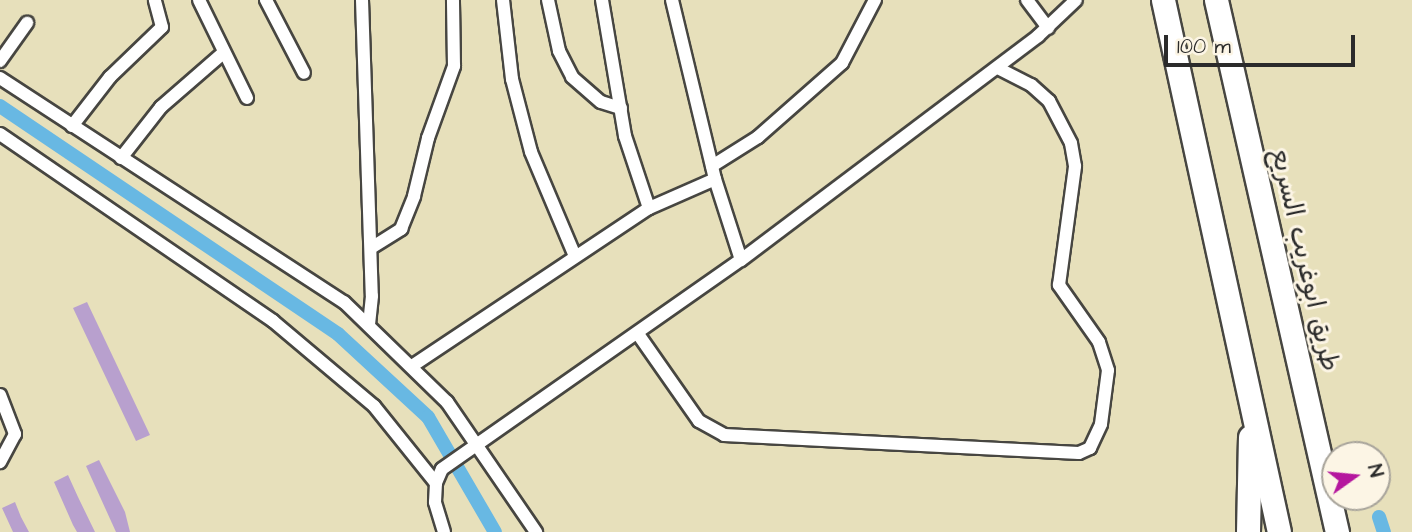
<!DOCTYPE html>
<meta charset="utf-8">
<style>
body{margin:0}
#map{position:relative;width:1412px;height:532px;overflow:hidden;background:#e7e0bb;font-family:"Architects Daughter","Playpen Sans Arabic",sans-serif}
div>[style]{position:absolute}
.canal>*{height:14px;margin:-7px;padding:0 7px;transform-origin:7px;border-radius:7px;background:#68b8e3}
.building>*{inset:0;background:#b8a0ce}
.roads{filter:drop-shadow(2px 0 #474641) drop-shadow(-2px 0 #474641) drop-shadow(0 2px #474641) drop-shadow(0 -2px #474641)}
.minor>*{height:12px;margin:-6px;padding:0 6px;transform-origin:6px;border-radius:6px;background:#fff}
.motorway>*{height:23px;margin:-11.5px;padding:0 11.5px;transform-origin:11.5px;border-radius:11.5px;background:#fff}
span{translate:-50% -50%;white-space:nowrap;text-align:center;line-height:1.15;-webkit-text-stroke:6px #fcf5e5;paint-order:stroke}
.street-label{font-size:26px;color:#2b2b2b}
.north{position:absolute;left:1321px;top:441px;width:70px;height:70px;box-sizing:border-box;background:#fcf5e5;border:2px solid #a8a49b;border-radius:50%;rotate:75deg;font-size:19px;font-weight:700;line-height:28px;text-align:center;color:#2b2b2b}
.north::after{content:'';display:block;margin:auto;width:24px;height:32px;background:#b5179e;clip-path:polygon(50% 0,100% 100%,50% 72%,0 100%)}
.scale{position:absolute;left:1164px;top:35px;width:191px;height:32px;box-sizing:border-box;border:4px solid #2b2b2b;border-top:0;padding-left:9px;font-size:21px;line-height:24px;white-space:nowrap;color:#2b2b2b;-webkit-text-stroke:5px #fcf5e5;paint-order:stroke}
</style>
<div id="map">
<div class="canal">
<i style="left:0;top:106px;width:408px;rotate:34deg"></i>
<i style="left:338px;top:334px;width:122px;rotate:42.7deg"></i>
<i style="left:428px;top:417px;width:133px;rotate:59.8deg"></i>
<i style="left:1379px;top:517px;width:16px;rotate:72deg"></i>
</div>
<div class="building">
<i style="clip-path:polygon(87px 302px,150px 435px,136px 441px,73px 308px)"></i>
<i style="clip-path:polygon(99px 460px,125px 512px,130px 532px,116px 532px,86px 466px)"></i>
<i style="clip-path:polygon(68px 475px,78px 497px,95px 532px,77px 532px,73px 525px,54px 482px)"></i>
<i style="clip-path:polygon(15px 502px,21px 517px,29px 532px,13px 532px,2px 508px)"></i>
</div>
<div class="roads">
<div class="minor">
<i style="left:199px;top:0;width:109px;rotate:63.9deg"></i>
<i style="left:266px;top:0;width:82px;rotate:62.5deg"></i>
<i style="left:362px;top:0;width:296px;rotate:88.1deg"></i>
<i style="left:372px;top:296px;width:27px;rotate:96deg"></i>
<i style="left:503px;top:0;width:80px;rotate:83.5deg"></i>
<i style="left:512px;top:79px;width:75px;rotate:75.4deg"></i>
<i style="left:531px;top:152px;width:113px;rotate:67.1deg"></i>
<i style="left:548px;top:0;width:52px;rotate:77.8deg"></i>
<i style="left:559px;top:51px;width:29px;rotate:63deg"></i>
<i style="left:572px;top:77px;width:38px;rotate:41deg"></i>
<i style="left:601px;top:102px;width:21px;rotate:17deg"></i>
<i style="left:602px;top:0;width:138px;rotate:80.4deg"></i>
<i style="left:625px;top:136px;width:76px;rotate:71.6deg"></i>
<i style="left:672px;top:0;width:184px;rotate:76.5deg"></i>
<i style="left:715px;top:179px;width:85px;rotate:72.2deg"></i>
<i style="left:1027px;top:0;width:35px;rotate:53deg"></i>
<i style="left:0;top:61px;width:47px;rotate:-54.6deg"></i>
<i style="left:0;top:78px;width:411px;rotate:33.1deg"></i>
<i style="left:344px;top:302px;width:144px;rotate:44.2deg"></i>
<i style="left:447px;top:402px;width:158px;rotate:55.6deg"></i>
<i style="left:72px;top:126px;width:62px;rotate:-52.2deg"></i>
<i style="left:110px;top:77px;width:72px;rotate:-43.9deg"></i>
<i style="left:162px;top:27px;width:28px;rotate:-105deg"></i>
<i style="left:0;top:134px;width:331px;rotate:34.4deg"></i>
<i style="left:273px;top:321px;width:132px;rotate:40.1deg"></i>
<i style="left:374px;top:406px;width:99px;rotate:51.2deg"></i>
<i style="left:121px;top:158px;width:65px;rotate:-51.9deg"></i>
<i style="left:161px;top:107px;width:81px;rotate:-41deg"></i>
<i style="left:712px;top:166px;width:54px;rotate:-32.2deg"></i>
<i style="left:758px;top:137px;width:112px;rotate:-41.4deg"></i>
<i style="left:842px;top:63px;width:71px;rotate:-62.4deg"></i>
<i style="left:371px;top:248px;width:36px;rotate:-32deg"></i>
<i style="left:401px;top:229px;width:35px;rotate:-68deg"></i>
<i style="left:414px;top:196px;width:60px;rotate:-76.4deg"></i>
<i style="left:428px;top:138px;width:77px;rotate:-70.1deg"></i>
<i style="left:454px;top:66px;width:66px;rotate:-90.9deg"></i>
<i style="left:638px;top:334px;width:106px;rotate:55deg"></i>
<i style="left:699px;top:421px;width:29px;rotate:29deg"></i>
<i style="left:724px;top:435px;width:355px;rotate:2.9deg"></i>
<i style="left:1079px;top:453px;width:12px;rotate:-24deg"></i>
<i style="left:1090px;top:448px;width:26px;rotate:-65deg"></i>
<i style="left:1101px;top:424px;width:54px;rotate:-82.6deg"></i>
<i style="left:1108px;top:370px;width:29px;rotate:-108deg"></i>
<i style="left:1099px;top:342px;width:70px;rotate:-125.1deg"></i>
<i style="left:1059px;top:285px;width:120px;rotate:-82.3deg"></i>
<i style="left:1075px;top:166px;width:23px;rotate:-100deg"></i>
<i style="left:1071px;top:143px;width:47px;rotate:-117.6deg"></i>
<i style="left:1049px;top:101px;width:24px;rotate:-138deg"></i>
<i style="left:1031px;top:85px;width:38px;rotate:-153deg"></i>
<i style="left:412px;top:366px;width:285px;rotate:-33.7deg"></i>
<i style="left:649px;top:208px;width:72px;rotate:-23.7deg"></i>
<i style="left:0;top:395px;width:42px;rotate:69deg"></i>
<i style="left:15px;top:434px;width:32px;rotate:118deg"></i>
<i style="left:444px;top:532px;width:31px;rotate:-107deg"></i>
<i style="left:435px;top:502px;width:19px;rotate:-87deg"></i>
<i style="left:436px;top:483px;width:15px;rotate:-67deg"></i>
<i style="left:442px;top:469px;width:365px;rotate:-35deg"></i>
<i style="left:741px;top:260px;width:372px;rotate:-37deg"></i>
<i style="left:1038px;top:36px;width:52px;rotate:-43.5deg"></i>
</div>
<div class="motorway">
<i style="left:1163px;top:0;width:544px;rotate:77.7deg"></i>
<i style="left:1216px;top:0;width:546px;rotate:77.19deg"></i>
<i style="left:1248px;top:532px;width:95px;rotate:-88.8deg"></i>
</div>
</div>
<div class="street-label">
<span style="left:1304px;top:260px;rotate:77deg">طريق ابوغريب السريع</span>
</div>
<div class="north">N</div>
<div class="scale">100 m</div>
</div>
